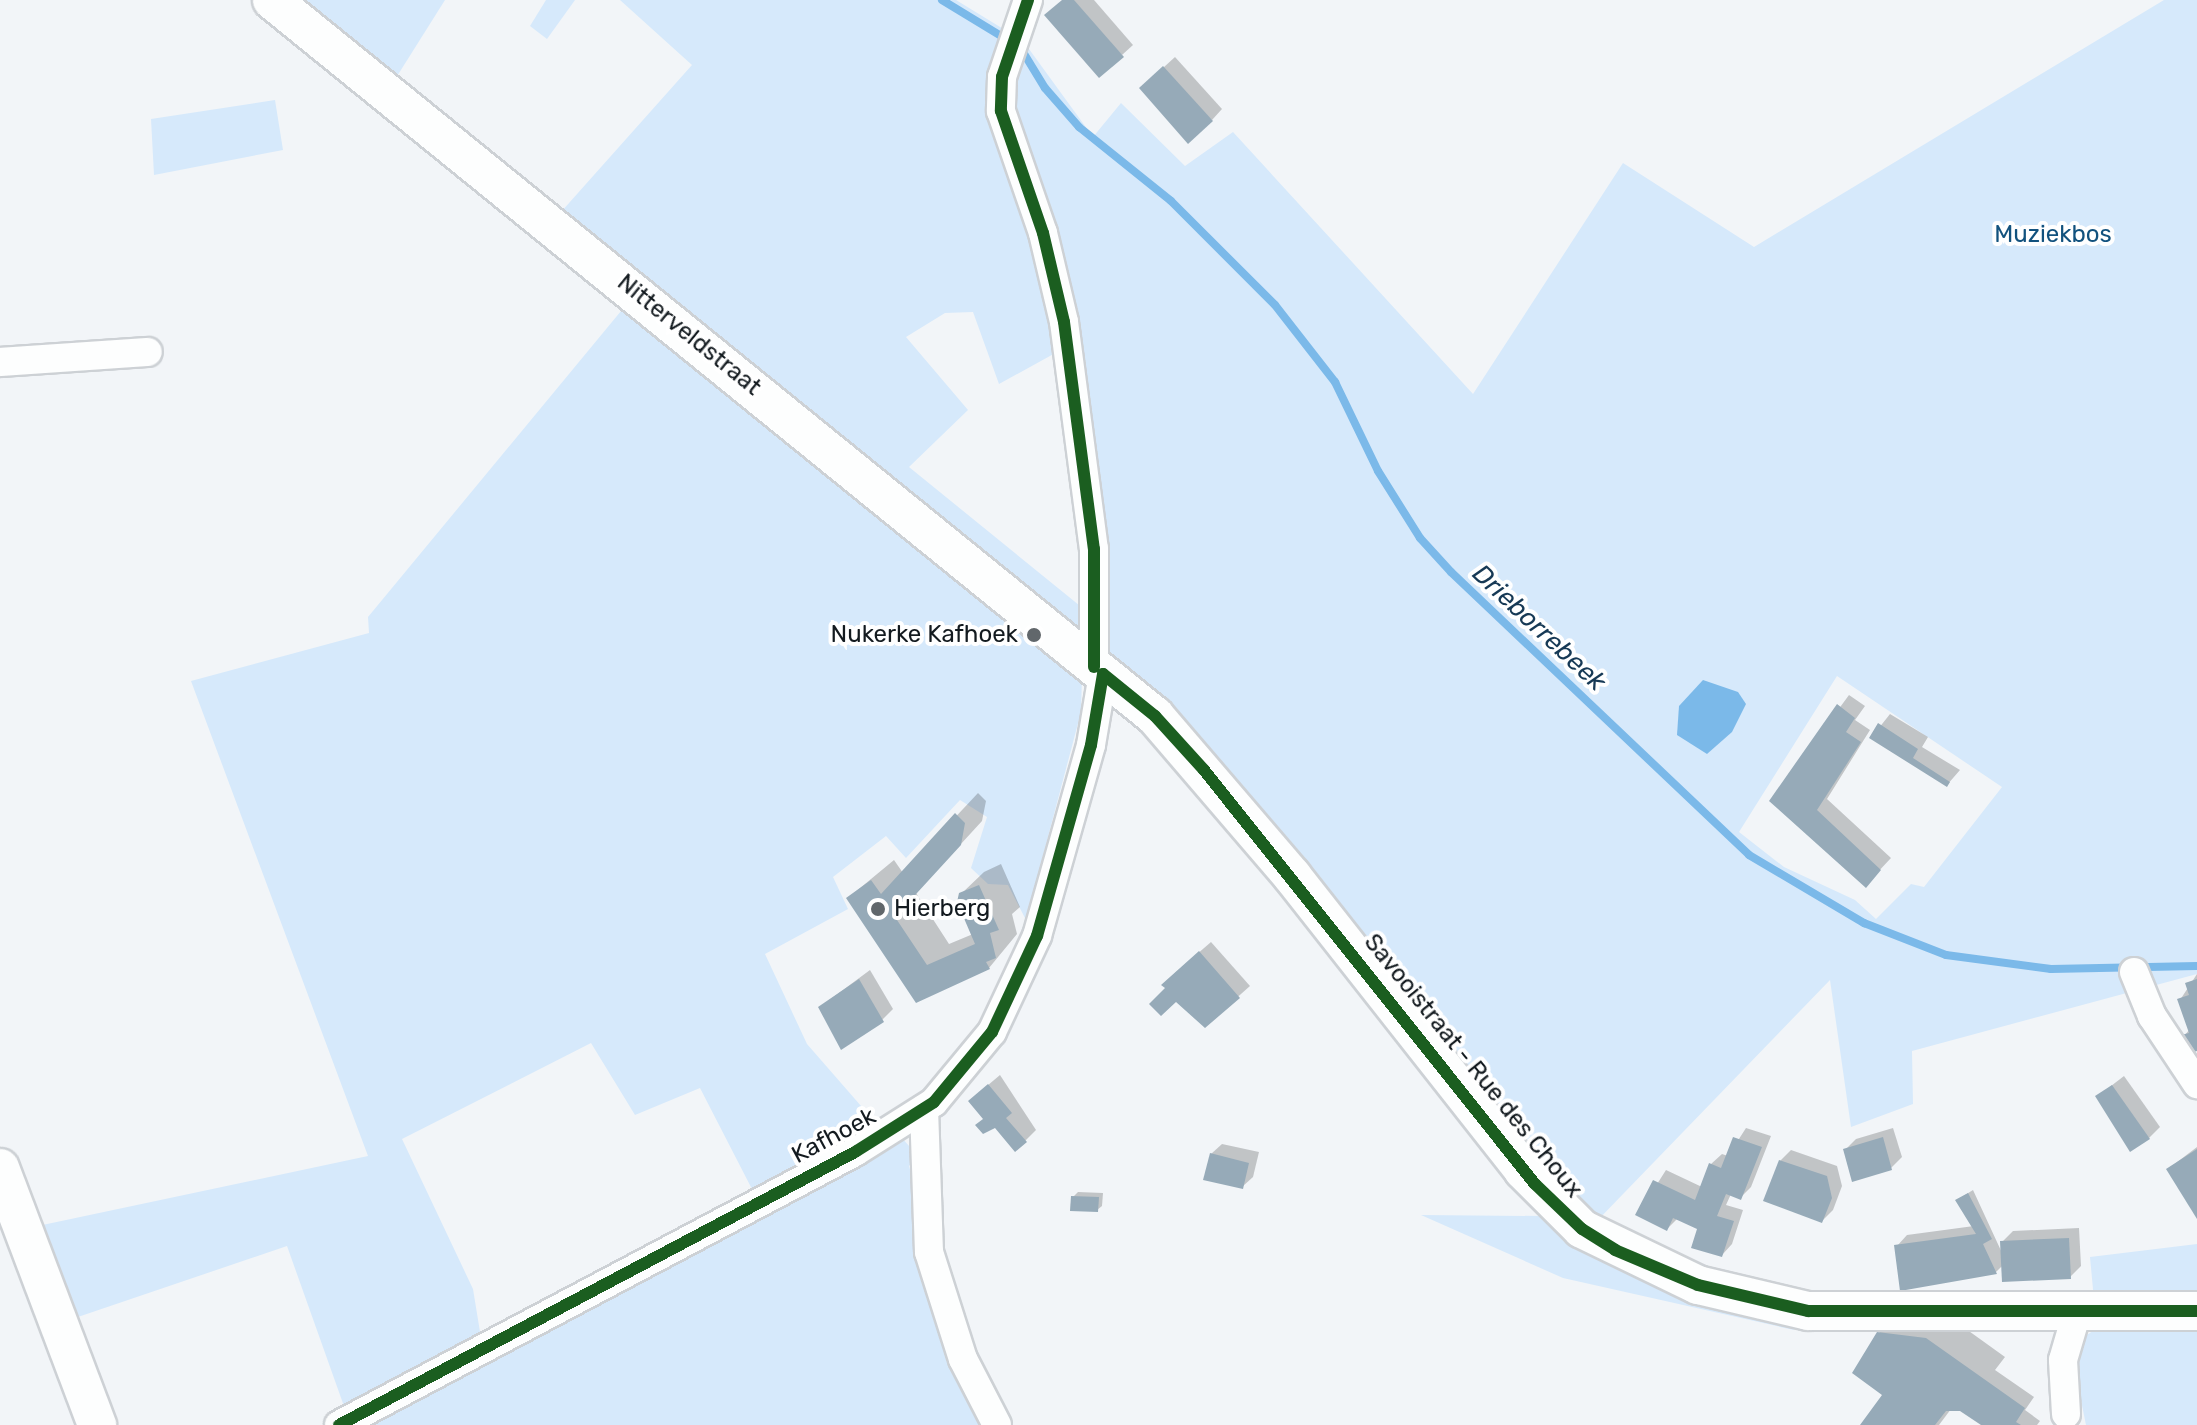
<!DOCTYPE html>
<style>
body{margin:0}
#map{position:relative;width:2197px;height:1425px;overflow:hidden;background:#f2f5f8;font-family:Rubik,sans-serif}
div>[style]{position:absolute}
.green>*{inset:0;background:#d6e9fb}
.water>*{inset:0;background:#7bb9e9}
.shadow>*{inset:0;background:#0003}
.stream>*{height:8px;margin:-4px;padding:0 4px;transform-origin:4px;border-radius:4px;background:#7bb9e9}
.building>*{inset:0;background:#96aab8}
.roads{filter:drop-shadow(2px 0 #cdd1d5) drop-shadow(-2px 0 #cdd1d5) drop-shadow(0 2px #cdd1d5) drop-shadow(0 -2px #cdd1d5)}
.minor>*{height:28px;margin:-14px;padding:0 14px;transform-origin:14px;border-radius:14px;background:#fdfefe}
.secondary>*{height:38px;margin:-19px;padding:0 19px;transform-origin:19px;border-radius:19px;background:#fdfefe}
.cycleway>*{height:12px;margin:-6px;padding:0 6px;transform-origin:6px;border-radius:6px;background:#1b5e20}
.dots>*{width:22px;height:22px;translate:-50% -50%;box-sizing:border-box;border:4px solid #fff;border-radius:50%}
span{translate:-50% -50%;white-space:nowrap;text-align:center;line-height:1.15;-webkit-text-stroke:8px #fff;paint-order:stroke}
.park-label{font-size:24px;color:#12527e}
.street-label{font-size:24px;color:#131a1f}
.poi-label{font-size:24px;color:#131a1f}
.right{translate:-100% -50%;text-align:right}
.left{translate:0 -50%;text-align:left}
.water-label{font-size:26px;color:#163955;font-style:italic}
</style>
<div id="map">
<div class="green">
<i style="clip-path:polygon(297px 0,445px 0,394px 81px)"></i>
<i style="clip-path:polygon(546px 0,575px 0,547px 39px,530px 26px)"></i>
<i style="clip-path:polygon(620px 0,956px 0,1005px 30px,993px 81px,1037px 243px,1059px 351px,999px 384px,973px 312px,945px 313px,906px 337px,968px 410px,909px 467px,1090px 614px,1090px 642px,561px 212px,692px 65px)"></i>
<i style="clip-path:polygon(evenodd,2164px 0,2197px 0,2197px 974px,1912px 1051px,1913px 1104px,1851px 1127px,1830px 980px,1595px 1223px,1575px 1211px,1107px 653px,1102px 568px,1010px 115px,1021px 38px,1093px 137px,1121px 103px,1185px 166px,1233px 132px,1473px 394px,1623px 163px,1754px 247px,2164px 0,1837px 676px,2002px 787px,1924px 887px,1911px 884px,1876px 919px,1855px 900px,1784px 867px,1739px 832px,1837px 676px)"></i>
<i style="clip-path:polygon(275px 100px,283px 150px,154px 175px,151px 119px)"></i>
<i style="clip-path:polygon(626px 305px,1082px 676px,1081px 712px,1026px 920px,1008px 885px,988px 884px,971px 868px,987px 817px,960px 800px,906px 858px,886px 836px,833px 877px,848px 909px,765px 954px,807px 1044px,875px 1122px,754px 1193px,700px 1088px,635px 1115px,591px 1043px,402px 1139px,473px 1289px,481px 1338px,345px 1409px,287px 1246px,72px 1319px,33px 1227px,368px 1156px,191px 681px,369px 633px,368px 617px)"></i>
<i style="clip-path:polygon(901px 1137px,918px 1156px,909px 1166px,990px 1425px,369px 1425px)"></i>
<i style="clip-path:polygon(1421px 1215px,1540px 1216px,1581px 1252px,1793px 1317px,1794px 1330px,1563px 1278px)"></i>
<i style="clip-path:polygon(2197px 1244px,2197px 1295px,2094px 1300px,2090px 1257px)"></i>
<i style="clip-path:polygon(2197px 1328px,2197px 1425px,2086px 1425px,2076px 1376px,2085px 1336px,2093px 1331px)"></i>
</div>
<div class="water">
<i style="clip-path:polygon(1703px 680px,1738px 692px,1746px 704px,1732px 732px,1707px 754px,1677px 735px,1679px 706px)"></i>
</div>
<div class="shadow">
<i style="clip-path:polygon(1063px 0,1094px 0,1133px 45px,1122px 55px)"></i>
<i style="clip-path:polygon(1175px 57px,1222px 109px,1212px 120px,1152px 78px)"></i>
<i style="clip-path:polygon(1849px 695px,1865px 706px,1855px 720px,1870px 730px,1827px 799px,1891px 858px,1876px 874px,1771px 801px)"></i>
<i style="clip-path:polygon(1890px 714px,1928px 737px,1922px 747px,1960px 770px,1947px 785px,1871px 738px)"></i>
<i style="clip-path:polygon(978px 793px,986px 801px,982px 821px,916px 893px,949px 944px,973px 934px,961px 894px,984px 872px,1001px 864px,1020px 907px,1012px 914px,1017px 934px,989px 968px,917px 1001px,848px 898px,894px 860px,903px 873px)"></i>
<i style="clip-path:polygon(1211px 942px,1250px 986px,1205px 1026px,1168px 988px,1174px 974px)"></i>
<i style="clip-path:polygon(870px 970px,893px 1009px,882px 1020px,820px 1007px)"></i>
<i style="clip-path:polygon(2197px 974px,2197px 1049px,2184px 1036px,2190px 1029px,2180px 1000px)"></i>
<i style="clip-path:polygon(1000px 1075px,1036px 1130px,1025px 1141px,985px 1118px,981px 1091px)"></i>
<i style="clip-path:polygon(2124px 1076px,2160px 1127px,2149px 1138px,2098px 1096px)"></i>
<i style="clip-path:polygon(1746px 1128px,1771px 1136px,1751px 1187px,1740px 1198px,1731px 1194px,1726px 1205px,1743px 1210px,1732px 1244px,1722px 1255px,1699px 1228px,1678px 1218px,1667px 1229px,1638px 1214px,1666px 1170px,1702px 1187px,1711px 1164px,1722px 1154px,1728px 1156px)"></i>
<i style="clip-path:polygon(1893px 1128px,1902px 1157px,1891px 1168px,1845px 1150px,1856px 1139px)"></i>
<i style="clip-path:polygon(1222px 1144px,1259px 1152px,1253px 1177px,1242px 1187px,1211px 1154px)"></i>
<i style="clip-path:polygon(2197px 1147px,2197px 1215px,2168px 1169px)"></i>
<i style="clip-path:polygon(1791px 1150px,1837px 1166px,1842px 1186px,1833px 1210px,1822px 1221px,1780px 1161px)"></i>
<i style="clip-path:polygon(1973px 1190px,2003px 1255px,2002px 1242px,2013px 1231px,2079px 1228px,2081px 1266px,2070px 1277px,2003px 1265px,1996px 1272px,1901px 1289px,1897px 1246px,1907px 1235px,1974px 1226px,1957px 1200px)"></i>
<i style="clip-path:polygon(1078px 1192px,1103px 1193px,1102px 1206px,1097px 1210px,1073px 1197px)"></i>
<i style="clip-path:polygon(1901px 1311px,1948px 1316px,2005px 1357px,1995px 1370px,2034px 1397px,2025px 1410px,2040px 1421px,2037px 1425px,1984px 1425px,1963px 1410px,1951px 1409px,1939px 1425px,1863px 1425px,1885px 1394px,1879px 1333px)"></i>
</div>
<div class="stream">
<i style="left:942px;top:0;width:69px;rotate:31.4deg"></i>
<i style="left:1023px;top:52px;width:42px;rotate:58.6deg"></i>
<i style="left:1045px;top:88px;width:52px;rotate:48.9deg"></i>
<i style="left:1079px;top:127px;width:118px;rotate:38.8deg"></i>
<i style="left:1171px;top:201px;width:147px;rotate:45deg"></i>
<i style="left:1275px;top:305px;width:98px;rotate:52.1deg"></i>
<i style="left:1335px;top:382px;width:99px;rotate:64.2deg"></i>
<i style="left:1378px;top:471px;width:79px;rotate:57.9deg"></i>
<i style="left:1420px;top:538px;width:46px;rotate:47.6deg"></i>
<i style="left:1451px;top:572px;width:411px;rotate:43.5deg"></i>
<i style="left:1749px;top:855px;width:134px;rotate:30.6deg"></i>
<i style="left:1864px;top:923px;width:88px;rotate:21.3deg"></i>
<i style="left:1946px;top:955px;width:106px;rotate:7.6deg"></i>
<i style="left:2051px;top:969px;width:146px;rotate:-1.2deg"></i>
</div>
<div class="building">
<i style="clip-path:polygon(1062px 0,1074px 0,1124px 57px,1099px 78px,1044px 15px)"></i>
<i style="clip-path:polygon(1163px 66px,1213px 121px,1188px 144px,1139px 88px)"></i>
<i style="clip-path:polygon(1837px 704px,1855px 718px,1846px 732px,1861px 742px,1817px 810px,1881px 870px,1866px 888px,1769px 801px)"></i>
<i style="clip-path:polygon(1878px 723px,1918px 749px,1913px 758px,1950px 782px,1947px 787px,1869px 738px)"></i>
<i style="clip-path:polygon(955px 813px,965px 823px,961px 845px,895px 917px,927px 965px,975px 944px,957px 902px,959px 893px,979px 885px,999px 930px,990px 933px,996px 958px,986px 962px,990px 969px,916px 1003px,846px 898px,871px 880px,881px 894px)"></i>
<i style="clip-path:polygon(1199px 951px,1240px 998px,1205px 1028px,1176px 1002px,1161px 1016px,1149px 1004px,1165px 988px,1161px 985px)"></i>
<i style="clip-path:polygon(859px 979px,884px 1022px,841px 1050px,818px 1007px)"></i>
<i style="clip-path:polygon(2197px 979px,2197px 1051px,2188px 1054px,2181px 1035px,2189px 1033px,2177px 999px,2189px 995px,2185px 983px)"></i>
<i style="clip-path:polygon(988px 1084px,1012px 1113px,1006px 1118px,1027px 1142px,1015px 1152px,995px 1128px,983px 1134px,975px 1125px,983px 1119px,968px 1101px)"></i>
<i style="clip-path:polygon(2112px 1085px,2150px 1139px,2130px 1152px,2095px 1096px)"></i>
<i style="clip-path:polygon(1733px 1137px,1762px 1147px,1741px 1200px,1726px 1194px,1717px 1216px,1734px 1221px,1722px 1257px,1691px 1248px,1697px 1229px,1673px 1218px,1667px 1231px,1635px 1215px,1653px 1180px,1695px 1200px,1709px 1163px,1721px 1168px)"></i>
<i style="clip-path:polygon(1883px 1137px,1892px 1170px,1852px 1182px,1843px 1149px)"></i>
<i style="clip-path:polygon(2197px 1149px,2197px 1219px,2166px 1169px)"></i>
<i style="clip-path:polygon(1210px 1153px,1249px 1163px,1243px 1189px,1203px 1180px)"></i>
<i style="clip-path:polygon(1779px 1160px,1827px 1176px,1832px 1198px,1822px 1223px,1763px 1201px)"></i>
<i style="clip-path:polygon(1968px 1193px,1992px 1239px,1983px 1244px,1997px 1274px,1900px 1291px,1894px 1245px,1976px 1234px,1955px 1200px)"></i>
<i style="clip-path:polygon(1071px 1196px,1099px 1197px,1098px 1212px,1070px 1211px)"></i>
<i style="clip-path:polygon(2069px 1238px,2071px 1279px,2002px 1282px,2000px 1241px)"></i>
<i style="clip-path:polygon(1877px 1332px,1926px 1338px,2025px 1408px,2016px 1422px,2021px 1425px,1981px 1425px,1960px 1411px,1946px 1411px,1935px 1425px,1860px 1425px,1882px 1395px,1852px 1373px)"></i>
</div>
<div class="roads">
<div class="minor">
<i style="left:1028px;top:0;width:81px;rotate:108.7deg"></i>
<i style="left:1002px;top:77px;width:34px;rotate:92deg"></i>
<i style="left:1001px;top:111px;width:129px;rotate:71deg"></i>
<i style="left:1043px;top:233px;width:91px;rotate:76.7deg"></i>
<i style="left:1064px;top:322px;width:229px;rotate:82.5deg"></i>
<i style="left:1094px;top:549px;width:118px;rotate:90deg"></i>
<i style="left:0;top:362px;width:148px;rotate:-3.9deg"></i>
<i style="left:2134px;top:972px;width:48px;rotate:67.8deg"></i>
<i style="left:2152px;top:1016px;width:82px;rotate:56.5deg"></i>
<i style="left:924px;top:1109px;width:143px;rotate:88deg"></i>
<i style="left:929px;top:1252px;width:112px;rotate:72.4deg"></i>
<i style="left:963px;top:1359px;width:74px;rotate:62.7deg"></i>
<i style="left:2066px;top:1414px;width:54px;rotate:-93.2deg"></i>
<i style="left:2063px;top:1360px;width:50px;rotate:-73.7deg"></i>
<i style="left:339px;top:1425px;width:584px;rotate:-27.88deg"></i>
<i style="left:855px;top:1152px;width:93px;rotate:-32.3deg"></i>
<i style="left:934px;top:1102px;width:91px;rotate:-50.4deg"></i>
<i style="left:992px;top:1032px;width:106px;rotate:-64.9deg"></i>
<i style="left:1037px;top:936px;width:198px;rotate:-74.2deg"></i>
<i style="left:1091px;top:745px;width:72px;rotate:-80.4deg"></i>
</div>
<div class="secondary">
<i style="left:272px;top:0;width:1137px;rotate:39.04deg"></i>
<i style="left:1155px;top:716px;width:211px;rotate:49.4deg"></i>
<i style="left:1292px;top:876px;width:374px;rotate:51.8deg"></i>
<i style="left:1523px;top:1170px;width:83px;rotate:45deg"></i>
<i style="left:1582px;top:1229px;width:129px;rotate:25.8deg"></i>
<i style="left:1698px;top:1285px;width:113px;rotate:13.3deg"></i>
<i style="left:1808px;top:1311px;width:389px"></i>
<i style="left:0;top:1168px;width:275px;rotate:69.3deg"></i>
</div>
</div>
<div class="cycleway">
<i style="left:1028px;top:0;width:81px;rotate:108.7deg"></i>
<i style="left:1002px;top:77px;width:34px;rotate:92deg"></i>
<i style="left:1001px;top:111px;width:129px;rotate:71deg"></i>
<i style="left:1043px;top:233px;width:91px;rotate:76.7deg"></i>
<i style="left:1064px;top:322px;width:229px;rotate:82.5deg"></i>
<i style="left:1094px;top:549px;width:118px;rotate:90deg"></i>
<i style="left:1103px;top:674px;width:67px;rotate:38.9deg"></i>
<i style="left:1155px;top:716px;width:73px;rotate:47.8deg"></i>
<i style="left:1204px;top:770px;width:530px;rotate:51.36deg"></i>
<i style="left:1535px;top:1184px;width:65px;rotate:43.8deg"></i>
<i style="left:1582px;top:1229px;width:39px;rotate:32deg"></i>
<i style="left:1615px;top:1250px;width:90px;rotate:22.9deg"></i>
<i style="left:1698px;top:1285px;width:113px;rotate:13.3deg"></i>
<i style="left:1808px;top:1311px;width:389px"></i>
<i style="left:339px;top:1425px;width:584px;rotate:-27.88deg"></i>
<i style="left:855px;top:1152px;width:93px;rotate:-32.3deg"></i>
<i style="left:934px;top:1102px;width:91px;rotate:-50.4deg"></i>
<i style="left:992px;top:1032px;width:106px;rotate:-64.9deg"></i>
<i style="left:1037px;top:936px;width:198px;rotate:-74.2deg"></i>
<i style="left:1091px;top:745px;width:72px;rotate:-80.4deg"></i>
</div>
<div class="dots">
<i style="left:1034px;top:635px;background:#61676b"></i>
<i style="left:878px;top:909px;background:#61676b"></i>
</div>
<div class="park-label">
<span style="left:2053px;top:235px">Muziekbos</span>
</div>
<div class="street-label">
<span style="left:689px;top:335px;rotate:39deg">Nitterveldstraat</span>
<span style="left:1473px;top:1066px;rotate:51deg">Savooistraat - Rue des Choux</span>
<span style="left:834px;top:1136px;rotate:-28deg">Kafhoek</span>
</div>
<div class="poi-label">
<span class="right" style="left:1018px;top:635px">Nukerke Kafhoek</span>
<span class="left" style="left:894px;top:909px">Hierberg</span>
</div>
<div class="water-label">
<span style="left:1539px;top:628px;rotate:43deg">Drieborrebeek</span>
</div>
</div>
